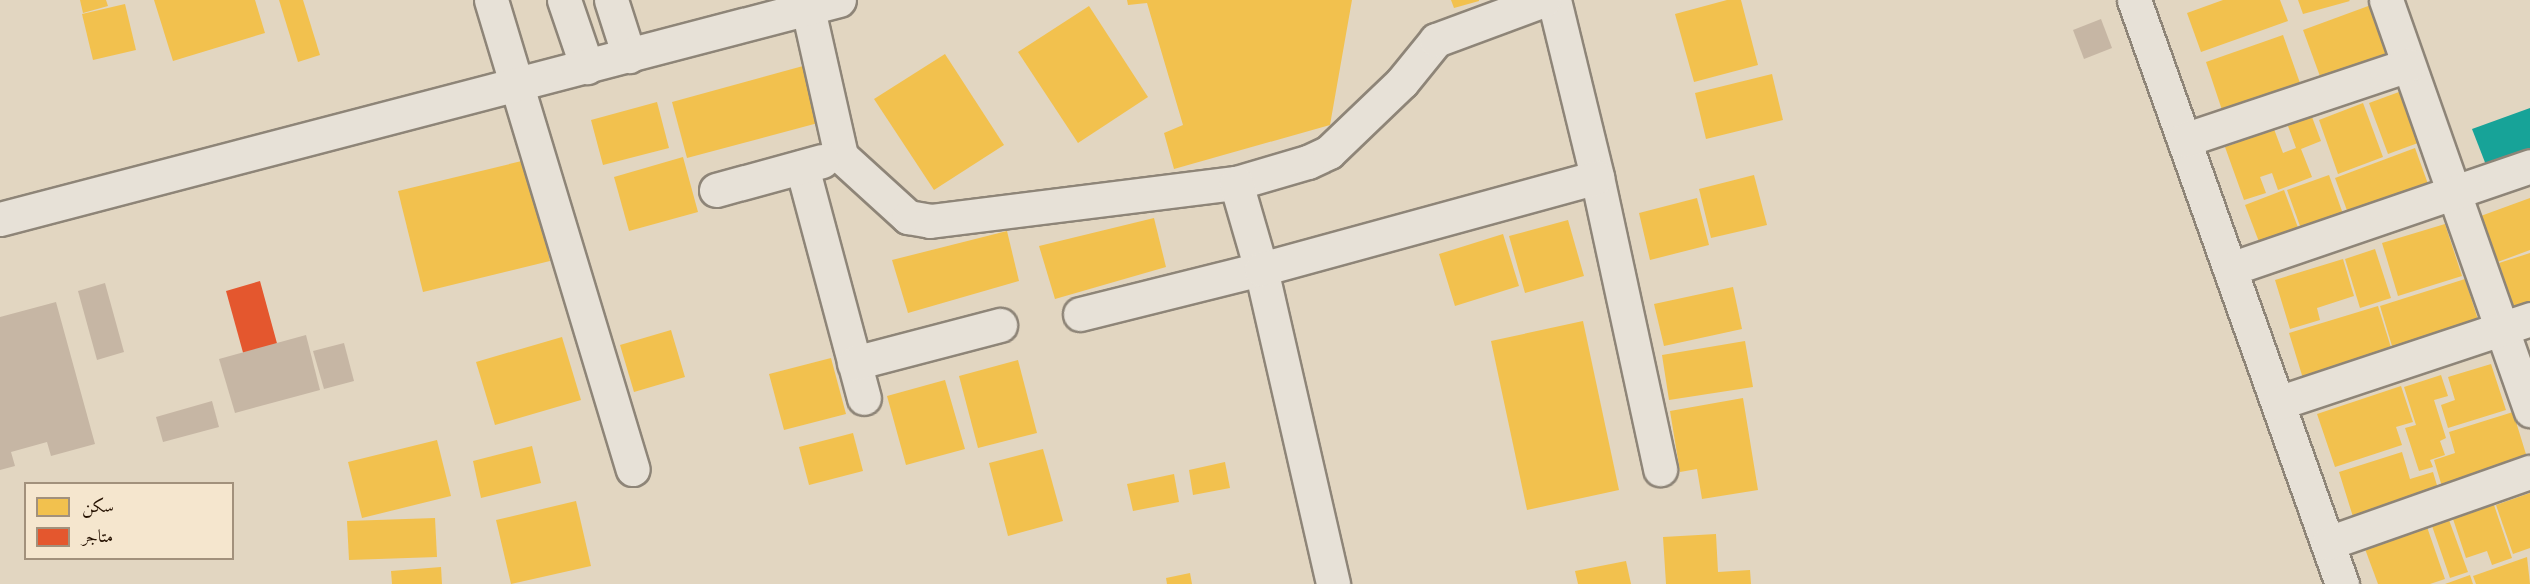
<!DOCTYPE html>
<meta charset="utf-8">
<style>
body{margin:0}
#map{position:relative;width:2530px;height:584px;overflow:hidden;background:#e2d6c1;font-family:"Libre Bodoni",Amiri,serif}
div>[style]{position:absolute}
.homes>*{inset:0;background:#f2c14e}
.shops>*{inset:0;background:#e4572e}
.public>*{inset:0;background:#17a398}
.building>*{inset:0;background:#c6b6a4}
.roads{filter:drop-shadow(2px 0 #8e8578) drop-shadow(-2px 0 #8e8578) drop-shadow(0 2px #8e8578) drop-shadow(0 -2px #8e8578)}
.minor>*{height:33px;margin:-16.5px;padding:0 16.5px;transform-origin:16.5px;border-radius:16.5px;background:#e7e1d7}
.secondary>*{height:33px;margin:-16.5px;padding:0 16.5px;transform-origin:16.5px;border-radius:16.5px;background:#e7e1d7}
span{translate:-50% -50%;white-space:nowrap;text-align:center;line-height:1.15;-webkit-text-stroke:6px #f5e6ce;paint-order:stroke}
.legend{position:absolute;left:24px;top:482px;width:210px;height:78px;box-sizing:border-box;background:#f5e6ce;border:2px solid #a2917c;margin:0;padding:8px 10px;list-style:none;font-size:18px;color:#251101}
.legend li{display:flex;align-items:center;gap:12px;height:30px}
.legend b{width:30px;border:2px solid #a2917c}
</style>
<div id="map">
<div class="homes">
<i style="clip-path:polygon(80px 0,106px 0,108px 6px,83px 13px)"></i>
<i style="clip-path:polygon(154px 0,255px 0,265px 33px,173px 61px)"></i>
<i style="clip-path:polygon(279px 0,303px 0,320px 55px,298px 62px)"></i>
<i style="clip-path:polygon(1127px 0,1352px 0,1330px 125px,1174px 169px,1164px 133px,1183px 125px,1147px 3px,1128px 5px)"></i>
<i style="clip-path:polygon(1451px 0,1479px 0,1479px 1px,1454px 8px)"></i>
<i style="clip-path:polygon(1727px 0,1741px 0,1758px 65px,1694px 82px,1675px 14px)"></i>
<i style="clip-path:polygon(2223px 0,2280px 0,2288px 21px,2201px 52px,2187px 13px)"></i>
<i style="clip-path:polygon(2298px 0,2349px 0,2350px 1px,2303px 14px)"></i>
<i style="clip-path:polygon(125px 4px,136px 50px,93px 60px,82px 14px)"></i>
<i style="clip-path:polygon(2371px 5px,2389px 55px,2321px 79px,2303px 30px)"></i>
<i style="clip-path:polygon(1089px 6px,1148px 97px,1078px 143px,1018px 52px)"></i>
<i style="clip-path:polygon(2283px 35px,2300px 83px,2222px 110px,2206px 62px)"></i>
<i style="clip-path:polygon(945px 54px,1004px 145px,934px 190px,874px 99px)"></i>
<i style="clip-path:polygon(803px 66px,818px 123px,687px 158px,672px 102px)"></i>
<i style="clip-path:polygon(1772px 74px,1783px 120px,1706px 139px,1695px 93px)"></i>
<i style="clip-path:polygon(2399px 92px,2418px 143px,2388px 154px,2369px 103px)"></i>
<i style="clip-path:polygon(657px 102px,669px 148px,603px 165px,591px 120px)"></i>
<i style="clip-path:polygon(2363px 103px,2383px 157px,2338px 174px,2319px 120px)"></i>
<i style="clip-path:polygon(2312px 117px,2321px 141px,2301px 149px,2312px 177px,2278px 190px,2272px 173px,2260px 177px,2266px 193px,2244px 200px,2225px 147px,2274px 129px,2283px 153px,2296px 148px,2288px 126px)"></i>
<i style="clip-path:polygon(2415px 148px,2432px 195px,2352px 224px,2335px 178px)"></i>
<i style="clip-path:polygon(683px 157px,698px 212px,629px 231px,614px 177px)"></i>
<i style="clip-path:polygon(526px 160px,550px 261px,423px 292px,398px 191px)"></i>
<i style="clip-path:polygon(1754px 175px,1767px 225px,1711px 238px,1699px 189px)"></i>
<i style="clip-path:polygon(2329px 175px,2347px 225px,2305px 240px,2287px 190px)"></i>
<i style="clip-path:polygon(2284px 190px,2303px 241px,2264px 255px,2245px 205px)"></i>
<i style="clip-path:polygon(1697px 198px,1709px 245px,1650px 260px,1639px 213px)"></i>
<i style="clip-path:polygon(2530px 198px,2530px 250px,2495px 263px,2478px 217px)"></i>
<i style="clip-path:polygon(1154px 218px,1166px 267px,1055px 299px,1039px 246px)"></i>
<i style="clip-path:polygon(1568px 220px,1584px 276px,1525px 293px,1509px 236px)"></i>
<i style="clip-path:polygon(2445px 224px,2462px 276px,2398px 296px,2382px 243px)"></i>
<i style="clip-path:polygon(1007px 231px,1019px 281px,908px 313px,892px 260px)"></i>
<i style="clip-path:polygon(1503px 234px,1519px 286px,1455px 306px,1439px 254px)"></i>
<i style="clip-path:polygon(2375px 249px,2391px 298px,2360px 308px,2345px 259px)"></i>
<i style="clip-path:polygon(2530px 253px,2530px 311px,2516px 315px,2499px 263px)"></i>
<i style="clip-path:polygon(2343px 259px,2354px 296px,2317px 308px,2320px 320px,2290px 329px,2275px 280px)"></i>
<i style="clip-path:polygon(2465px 279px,2481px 329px,2395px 356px,2380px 306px)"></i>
<i style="clip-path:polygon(1733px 287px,1742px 329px,1664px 346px,1654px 304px)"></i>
<i style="clip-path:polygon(2378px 306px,2394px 357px,2305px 385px,2289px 333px)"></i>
<i style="clip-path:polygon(1583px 321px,1619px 490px,1527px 510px,1491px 341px)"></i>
<i style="clip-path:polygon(671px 330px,685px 377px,634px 392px,620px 345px)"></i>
<i style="clip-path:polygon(562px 337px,581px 400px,495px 425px,476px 362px)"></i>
<i style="clip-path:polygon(1745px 341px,1753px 387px,1669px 400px,1662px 355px)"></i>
<i style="clip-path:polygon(831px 358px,846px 414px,784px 430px,769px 374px)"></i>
<i style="clip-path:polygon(1018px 360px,1037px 433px,978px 448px,959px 376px)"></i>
<i style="clip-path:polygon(2491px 364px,2506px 410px,2448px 428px,2441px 405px,2455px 400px,2448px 377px)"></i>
<i style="clip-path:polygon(2441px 375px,2448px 396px,2434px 400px,2446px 438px,2440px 441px,2445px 455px,2430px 460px,2433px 467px,2419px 471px,2405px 428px,2416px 425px,2404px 387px)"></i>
<i style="clip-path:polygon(945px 380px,965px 449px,906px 465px,887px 396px)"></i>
<i style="clip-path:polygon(2401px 386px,2413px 422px,2396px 427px,2402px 445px,2335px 467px,2317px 414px)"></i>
<i style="clip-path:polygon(1743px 398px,1758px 490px,1702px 499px,1697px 469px,1680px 472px,1670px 411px)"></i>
<i style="clip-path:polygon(2513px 412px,2529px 464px,2443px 490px,2434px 460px,2455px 453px,2449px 432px)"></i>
<i style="clip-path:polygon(853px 433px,863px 471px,809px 485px,799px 447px)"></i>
<i style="clip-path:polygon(437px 440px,451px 496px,362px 518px,348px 462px)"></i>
<i style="clip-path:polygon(532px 446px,541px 483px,481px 498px,473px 461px)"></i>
<i style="clip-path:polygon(1043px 449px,1063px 521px,1008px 536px,989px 463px)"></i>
<i style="clip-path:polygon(2402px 452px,2410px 479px,2433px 472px,2439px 492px,2354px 520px,2339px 472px)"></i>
<i style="clip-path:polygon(1225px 462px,1230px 488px,1193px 495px,1189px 470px)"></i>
<i style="clip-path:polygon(1174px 474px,1179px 502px,1133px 511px,1127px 484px)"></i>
<i style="clip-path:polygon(2530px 493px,2530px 548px,2513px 554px,2496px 505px)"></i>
<i style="clip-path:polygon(576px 501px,591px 566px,511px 584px,496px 520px)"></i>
<i style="clip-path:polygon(2494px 505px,2512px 558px,2492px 565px,2487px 551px,2466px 558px,2453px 519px)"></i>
<i style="clip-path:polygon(435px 518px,437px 557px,349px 560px,347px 521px)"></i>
<i style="clip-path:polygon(2449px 520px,2468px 572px,2450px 578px,2432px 526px)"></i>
<i style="clip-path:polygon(2427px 527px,2445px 579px,2430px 584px,2378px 584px,2365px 549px)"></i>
<i style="clip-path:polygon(1716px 534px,1718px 572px,1750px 570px,1751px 584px,1666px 584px,1663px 537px)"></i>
<i style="clip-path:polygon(2527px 557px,2530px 584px,2476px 584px,2473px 576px)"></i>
<i style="clip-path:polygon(1626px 561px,1631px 584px,1578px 584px,1575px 571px)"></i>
<i style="clip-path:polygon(441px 567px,442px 584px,392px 584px,391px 571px)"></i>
<i style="clip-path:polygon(1190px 573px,1192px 584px,1167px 584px,1166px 578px)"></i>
<i style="clip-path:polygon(2470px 575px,2473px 584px,2445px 584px)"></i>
</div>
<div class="shops">
<i style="clip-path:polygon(260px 281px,281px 358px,247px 367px,226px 291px)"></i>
</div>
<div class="public">
<i style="clip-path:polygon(2530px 108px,2530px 148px,2486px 165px,2472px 129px)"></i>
</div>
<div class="building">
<i style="clip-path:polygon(2101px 19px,2112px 48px,2084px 59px,2073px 30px)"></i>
<i style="clip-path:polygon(105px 283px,124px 352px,97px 360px,78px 291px)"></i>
<i style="clip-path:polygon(56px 302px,95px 444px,51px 456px,47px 442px,11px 452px,15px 466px,0 470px,0 317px)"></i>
<i style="clip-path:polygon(306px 335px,320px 390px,235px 413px,219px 359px)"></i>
<i style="clip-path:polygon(344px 343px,354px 381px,324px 389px,313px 351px)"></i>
<i style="clip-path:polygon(212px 401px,219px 427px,163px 442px,156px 417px)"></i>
</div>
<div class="roads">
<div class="minor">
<i style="left:491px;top:0;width:490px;rotate:73.2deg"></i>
<i style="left:564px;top:0;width:71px;rotate:71.1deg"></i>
<i style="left:611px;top:0;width:59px;rotate:72.2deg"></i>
<i style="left:1554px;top:0;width:182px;rotate:76.3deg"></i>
<i style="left:1597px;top:177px;width:299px;rotate:77.8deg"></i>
<i style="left:2134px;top:0;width:620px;rotate:70.4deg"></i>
<i style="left:2386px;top:0;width:435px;rotate:70.6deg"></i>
<i style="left:808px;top:9px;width:151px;rotate:77.3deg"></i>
<i style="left:841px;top:156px;width:91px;rotate:42.3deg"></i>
<i style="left:908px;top:217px;width:22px;rotate:10deg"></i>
<i style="left:930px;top:221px;width:308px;rotate:-7.1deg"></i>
<i style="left:1236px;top:183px;width:75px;rotate:-16.3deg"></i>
<i style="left:1308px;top:162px;width:23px;rotate:-25deg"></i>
<i style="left:1329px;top:152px;width:101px;rotate:-43.8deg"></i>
<i style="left:1402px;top:82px;width:54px;rotate:-51deg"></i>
<i style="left:1436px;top:40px;width:115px;rotate:-20.3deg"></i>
<i style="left:2184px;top:140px;width:236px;rotate:-18.5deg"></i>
<i style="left:802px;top:167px;width:239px;rotate:75deg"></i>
<i style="left:1236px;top:183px;width:90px;rotate:73.8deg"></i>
<i style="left:1261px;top:269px;width:323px;rotate:77.1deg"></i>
<i style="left:716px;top:190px;width:110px;rotate:-15.3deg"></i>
<i style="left:2230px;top:269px;width:317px;rotate:-18.9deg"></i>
<i style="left:1080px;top:314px;width:187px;rotate:-14deg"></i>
<i style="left:1261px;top:269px;width:348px;rotate:-15.3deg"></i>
<i style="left:854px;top:363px;width:151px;rotate:-14.6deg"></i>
<i style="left:2278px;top:403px;width:266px;rotate:-18.4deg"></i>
<i style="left:2328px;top:543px;width:214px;rotate:-19.4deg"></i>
</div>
<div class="secondary">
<i style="left:0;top:219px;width:867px;rotate:-14.63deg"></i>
</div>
</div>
<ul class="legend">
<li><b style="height:16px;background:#f2c14e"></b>سكن</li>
<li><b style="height:16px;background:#e4572e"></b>متاجر</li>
</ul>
</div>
